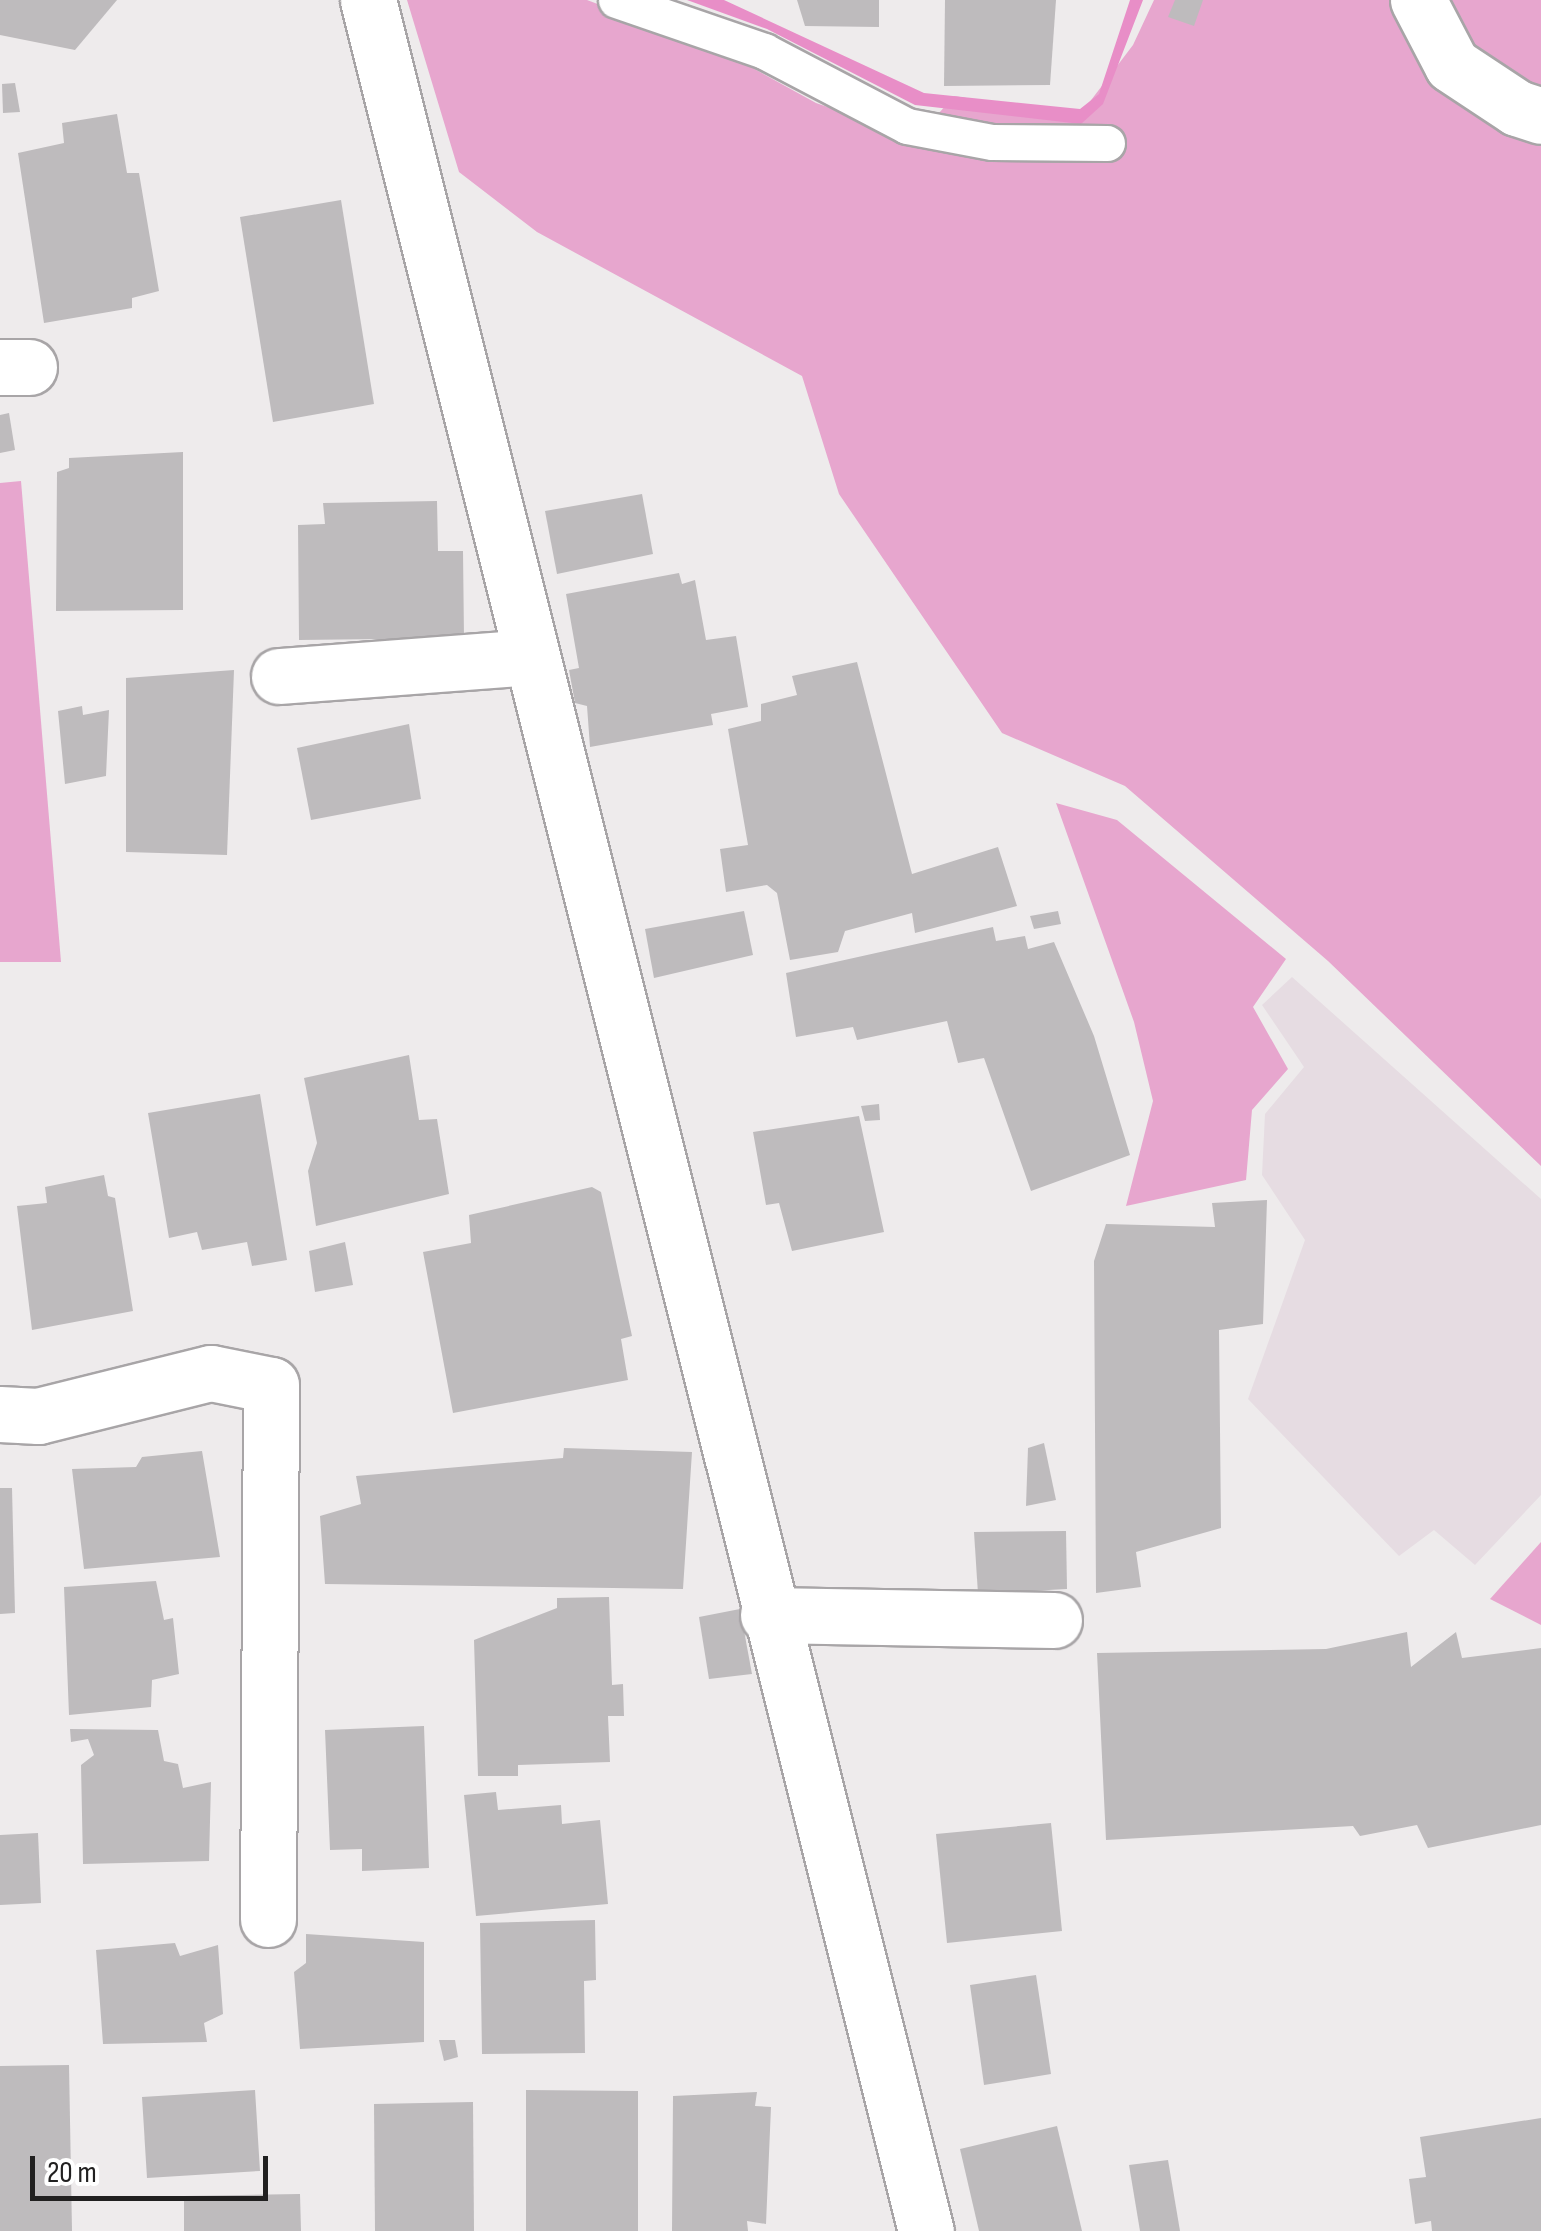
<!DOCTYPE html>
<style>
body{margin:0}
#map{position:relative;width:1541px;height:2231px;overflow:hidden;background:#eeebec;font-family:"Sofia Sans Condensed",sans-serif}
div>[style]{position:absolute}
.built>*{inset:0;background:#e6dce2}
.green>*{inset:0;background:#e7a6ce}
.water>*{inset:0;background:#e88ec7}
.building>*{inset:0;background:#bebbbd}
.roads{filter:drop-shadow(2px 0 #a8a5a7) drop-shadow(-2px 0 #a8a5a7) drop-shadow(0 2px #a8a5a7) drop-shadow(0 -2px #a8a5a7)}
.service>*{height:35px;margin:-17.5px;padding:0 17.5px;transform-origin:17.5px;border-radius:17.5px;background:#fff}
.minor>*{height:55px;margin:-27.5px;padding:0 27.5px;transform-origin:27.5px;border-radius:27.5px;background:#fff}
span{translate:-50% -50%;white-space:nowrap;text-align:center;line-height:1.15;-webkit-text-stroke:9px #fff;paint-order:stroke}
.scale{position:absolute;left:30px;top:2156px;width:238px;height:45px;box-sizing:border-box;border:5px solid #212020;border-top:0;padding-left:12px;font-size:30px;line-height:35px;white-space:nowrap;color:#212020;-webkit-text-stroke:8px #fff;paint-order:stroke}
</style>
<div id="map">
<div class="built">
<i style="clip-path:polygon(1292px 977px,1541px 1199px,1541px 1495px,1475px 1565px,1434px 1530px,1399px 1556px,1248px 1399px,1305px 1240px,1262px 1175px,1265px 1114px,1304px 1067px,1262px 1005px)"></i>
</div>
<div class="green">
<i style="clip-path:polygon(407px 0,587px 0,722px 51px,816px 103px,917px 138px,954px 96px,1079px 116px,1133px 45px,1154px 0,1541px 0,1541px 1166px,1328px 961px,1125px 786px,1002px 733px,839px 494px,802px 376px,537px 232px,459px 172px)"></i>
<i style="clip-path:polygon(21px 481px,61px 962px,0 962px,0 483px)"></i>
<i style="clip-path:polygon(1056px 803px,1117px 820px,1286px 959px,1253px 1007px,1288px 1069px,1252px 1110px,1246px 1180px,1126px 1206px,1153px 1101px,1134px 1022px)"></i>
<i style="clip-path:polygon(1541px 1542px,1541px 1625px,1490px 1599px)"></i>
</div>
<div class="water">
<i style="clip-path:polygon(687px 0,724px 0,924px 93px,1080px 109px,1099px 94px,1130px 0,1143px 0,1103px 104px,1081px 124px,915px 105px,767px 29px)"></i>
</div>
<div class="building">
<i style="clip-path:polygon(0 0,117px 0,75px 50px,0 35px)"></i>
<i style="clip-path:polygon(797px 0,879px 0,879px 27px,805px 26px)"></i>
<i style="clip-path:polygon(945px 0,1056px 0,1050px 85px,944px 86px)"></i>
<i style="clip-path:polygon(1175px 0,1203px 0,1194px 26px,1168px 17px)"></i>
<i style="clip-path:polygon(15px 83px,20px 112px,3px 113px,2px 84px)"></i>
<i style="clip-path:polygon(117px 114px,127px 173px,139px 173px,159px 291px,132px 298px,132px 308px,44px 323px,18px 153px,64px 143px,62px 123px)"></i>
<i style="clip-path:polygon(341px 200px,374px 404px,273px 422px,240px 217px)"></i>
<i style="clip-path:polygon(9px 413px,15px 450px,0 453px,0 415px)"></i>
<i style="clip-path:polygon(183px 452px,183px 610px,56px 611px,57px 472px,69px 468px,69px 458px)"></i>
<i style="clip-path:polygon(642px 494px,653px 554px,557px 574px,545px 511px)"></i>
<i style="clip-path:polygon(437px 501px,438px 551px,463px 551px,464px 638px,299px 640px,298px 525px,325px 524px,323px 503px)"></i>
<i style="clip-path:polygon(679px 573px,682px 584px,695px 580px,706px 640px,736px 636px,748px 707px,711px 714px,713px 725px,590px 747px,587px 706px,575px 703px,569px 670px,579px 668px,566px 594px)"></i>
<i style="clip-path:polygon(857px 662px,912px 874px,998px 847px,1017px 906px,915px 933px,912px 913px,845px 931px,838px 952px,790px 960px,777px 893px,767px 885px,726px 892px,720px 849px,748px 845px,728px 729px,761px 721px,761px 704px,797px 695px,792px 676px)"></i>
<i style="clip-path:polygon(234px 670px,227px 855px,126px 852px,126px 678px)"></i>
<i style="clip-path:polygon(82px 706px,83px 715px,109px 710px,106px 776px,65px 784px,58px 711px)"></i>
<i style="clip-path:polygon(409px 724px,421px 799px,311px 820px,297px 748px)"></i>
<i style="clip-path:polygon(744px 911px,753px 955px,654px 978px,645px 929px)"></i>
<i style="clip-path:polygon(1058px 911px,1061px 924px,1034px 929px,1030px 916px)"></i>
<i style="clip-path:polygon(993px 927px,996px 941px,1025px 936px,1028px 949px,1054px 942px,1094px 1036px,1130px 1155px,1031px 1191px,984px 1058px,958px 1063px,947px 1021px,857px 1040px,853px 1027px,796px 1037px,786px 973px)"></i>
<i style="clip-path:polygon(409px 1055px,419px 1120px,437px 1119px,449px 1194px,316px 1226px,308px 1171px,317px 1143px,304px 1078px)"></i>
<i style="clip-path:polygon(260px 1094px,287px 1260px,252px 1266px,247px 1242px,202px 1250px,197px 1232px,169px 1238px,148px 1113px)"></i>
<i style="clip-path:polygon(879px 1104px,880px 1120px,865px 1121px,861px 1106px)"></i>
<i style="clip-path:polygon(859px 1116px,884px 1232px,792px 1251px,779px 1203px,766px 1205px,753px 1132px)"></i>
<i style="clip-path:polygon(104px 1175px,108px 1196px,115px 1198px,133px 1311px,32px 1330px,17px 1206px,47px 1203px,45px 1187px)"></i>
<i style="clip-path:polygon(592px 1187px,601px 1192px,632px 1336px,621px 1339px,628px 1380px,453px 1413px,423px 1252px,471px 1243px,469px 1215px)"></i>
<i style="clip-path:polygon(1267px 1200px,1263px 1324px,1219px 1330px,1221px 1528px,1136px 1552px,1141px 1587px,1096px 1593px,1094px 1261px,1106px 1224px,1215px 1227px,1212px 1203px)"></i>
<i style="clip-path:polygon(345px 1242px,353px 1285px,315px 1292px,309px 1251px)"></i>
<i style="clip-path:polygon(1044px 1443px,1056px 1500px,1026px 1506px,1028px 1448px)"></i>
<i style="clip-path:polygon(564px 1448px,692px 1452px,683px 1589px,325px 1584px,320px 1516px,361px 1504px,356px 1476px,563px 1458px)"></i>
<i style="clip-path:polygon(202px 1451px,220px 1557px,84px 1569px,72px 1469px,136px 1467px,142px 1457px)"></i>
<i style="clip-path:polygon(0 1488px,12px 1488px,15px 1613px,0 1614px)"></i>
<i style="clip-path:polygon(1066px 1531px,1067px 1589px,978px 1594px,974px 1532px)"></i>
<i style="clip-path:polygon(156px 1581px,164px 1620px,173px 1618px,179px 1674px,152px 1680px,151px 1707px,69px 1715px,64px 1587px)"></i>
<i style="clip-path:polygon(609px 1597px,612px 1685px,623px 1684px,624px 1716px,608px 1716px,610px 1762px,518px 1765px,518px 1776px,478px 1776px,474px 1640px,557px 1608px,557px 1598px)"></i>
<i style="clip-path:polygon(740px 1609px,752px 1674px,709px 1679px,699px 1617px)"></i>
<i style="clip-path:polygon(1407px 1632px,1411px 1667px,1456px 1632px,1462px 1658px,1541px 1648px,1541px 1825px,1428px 1848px,1417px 1825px,1360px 1836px,1353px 1826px,1106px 1840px,1097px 1653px,1326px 1649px)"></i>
<i style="clip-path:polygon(424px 1726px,429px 1868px,362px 1871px,362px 1849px,330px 1850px,325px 1730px)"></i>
<i style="clip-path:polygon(70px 1729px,158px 1730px,164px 1761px,178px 1764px,183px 1788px,211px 1782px,209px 1861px,83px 1864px,81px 1765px,94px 1755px,88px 1739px,71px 1742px)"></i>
<i style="clip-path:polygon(496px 1792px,498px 1810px,561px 1805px,562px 1824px,600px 1820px,608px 1904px,476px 1916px,464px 1795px)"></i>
<i style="clip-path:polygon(1051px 1823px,1062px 1931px,947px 1943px,936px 1834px)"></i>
<i style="clip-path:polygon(38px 1833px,41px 1903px,0 1905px,0 1835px)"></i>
<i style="clip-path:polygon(595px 1920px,596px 1980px,584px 1981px,585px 2053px,482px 2054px,480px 1923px)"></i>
<i style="clip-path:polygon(306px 1934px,424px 1942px,424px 2042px,300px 2049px,294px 1972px,306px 1963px)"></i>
<i style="clip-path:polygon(175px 1943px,180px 1956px,218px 1945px,223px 2014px,204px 2023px,207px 2042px,103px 2044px,96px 1950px)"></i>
<i style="clip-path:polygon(1036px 1975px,1051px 2074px,984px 2085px,970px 1985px)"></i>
<i style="clip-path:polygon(439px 2040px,455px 2040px,458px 2057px,444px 2061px)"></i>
<i style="clip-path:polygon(69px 2065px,72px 2231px,0 2231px,0 2066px)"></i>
<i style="clip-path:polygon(255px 2090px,260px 2171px,147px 2178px,142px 2097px)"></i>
<i style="clip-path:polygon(526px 2090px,638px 2091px,638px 2231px,526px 2231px)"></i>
<i style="clip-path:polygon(757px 2092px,755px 2106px,771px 2107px,766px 2224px,747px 2221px,748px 2231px,672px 2231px,673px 2096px)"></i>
<i style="clip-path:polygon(473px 2102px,474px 2231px,375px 2231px,374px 2104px)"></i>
<i style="clip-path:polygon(1541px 2118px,1541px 2231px,1432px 2231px,1431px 2221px,1415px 2224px,1409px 2179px,1426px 2177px,1420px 2137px)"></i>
<i style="clip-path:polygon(1057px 2126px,1082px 2231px,979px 2231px,960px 2149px)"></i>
<i style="clip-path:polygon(1168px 2160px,1180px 2231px,1140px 2231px,1129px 2165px)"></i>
<i style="clip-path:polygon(300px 2194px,301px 2231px,184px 2231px,184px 2196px)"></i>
</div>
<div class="roads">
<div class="service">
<i style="left:616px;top:0;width:157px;rotate:19deg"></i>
<i style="left:764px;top:51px;width:161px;rotate:27.7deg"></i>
<i style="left:907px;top:126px;width:86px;rotate:10.7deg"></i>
<i style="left:992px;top:142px;width:115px;rotate:0.5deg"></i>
</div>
<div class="minor">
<i style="left:368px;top:0;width:2300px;rotate:75.96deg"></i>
<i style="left:1418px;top:0;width:73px;rotate:62.4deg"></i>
<i style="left:1452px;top:65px;width:78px;rotate:33.5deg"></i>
<i style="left:1517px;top:108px;width:25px;rotate:18deg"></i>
<i style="left:0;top:367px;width:29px"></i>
<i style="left:279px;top:676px;width:252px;rotate:-4.3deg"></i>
<i style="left:0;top:1414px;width:38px;rotate:3deg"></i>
<i style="left:38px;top:1416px;width:178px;rotate:-14deg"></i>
<i style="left:211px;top:1373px;width:61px;rotate:11.3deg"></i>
<i style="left:271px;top:1385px;width:534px;rotate:90.32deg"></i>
<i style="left:768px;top:1615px;width:286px;rotate:1deg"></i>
</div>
</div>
<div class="scale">20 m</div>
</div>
